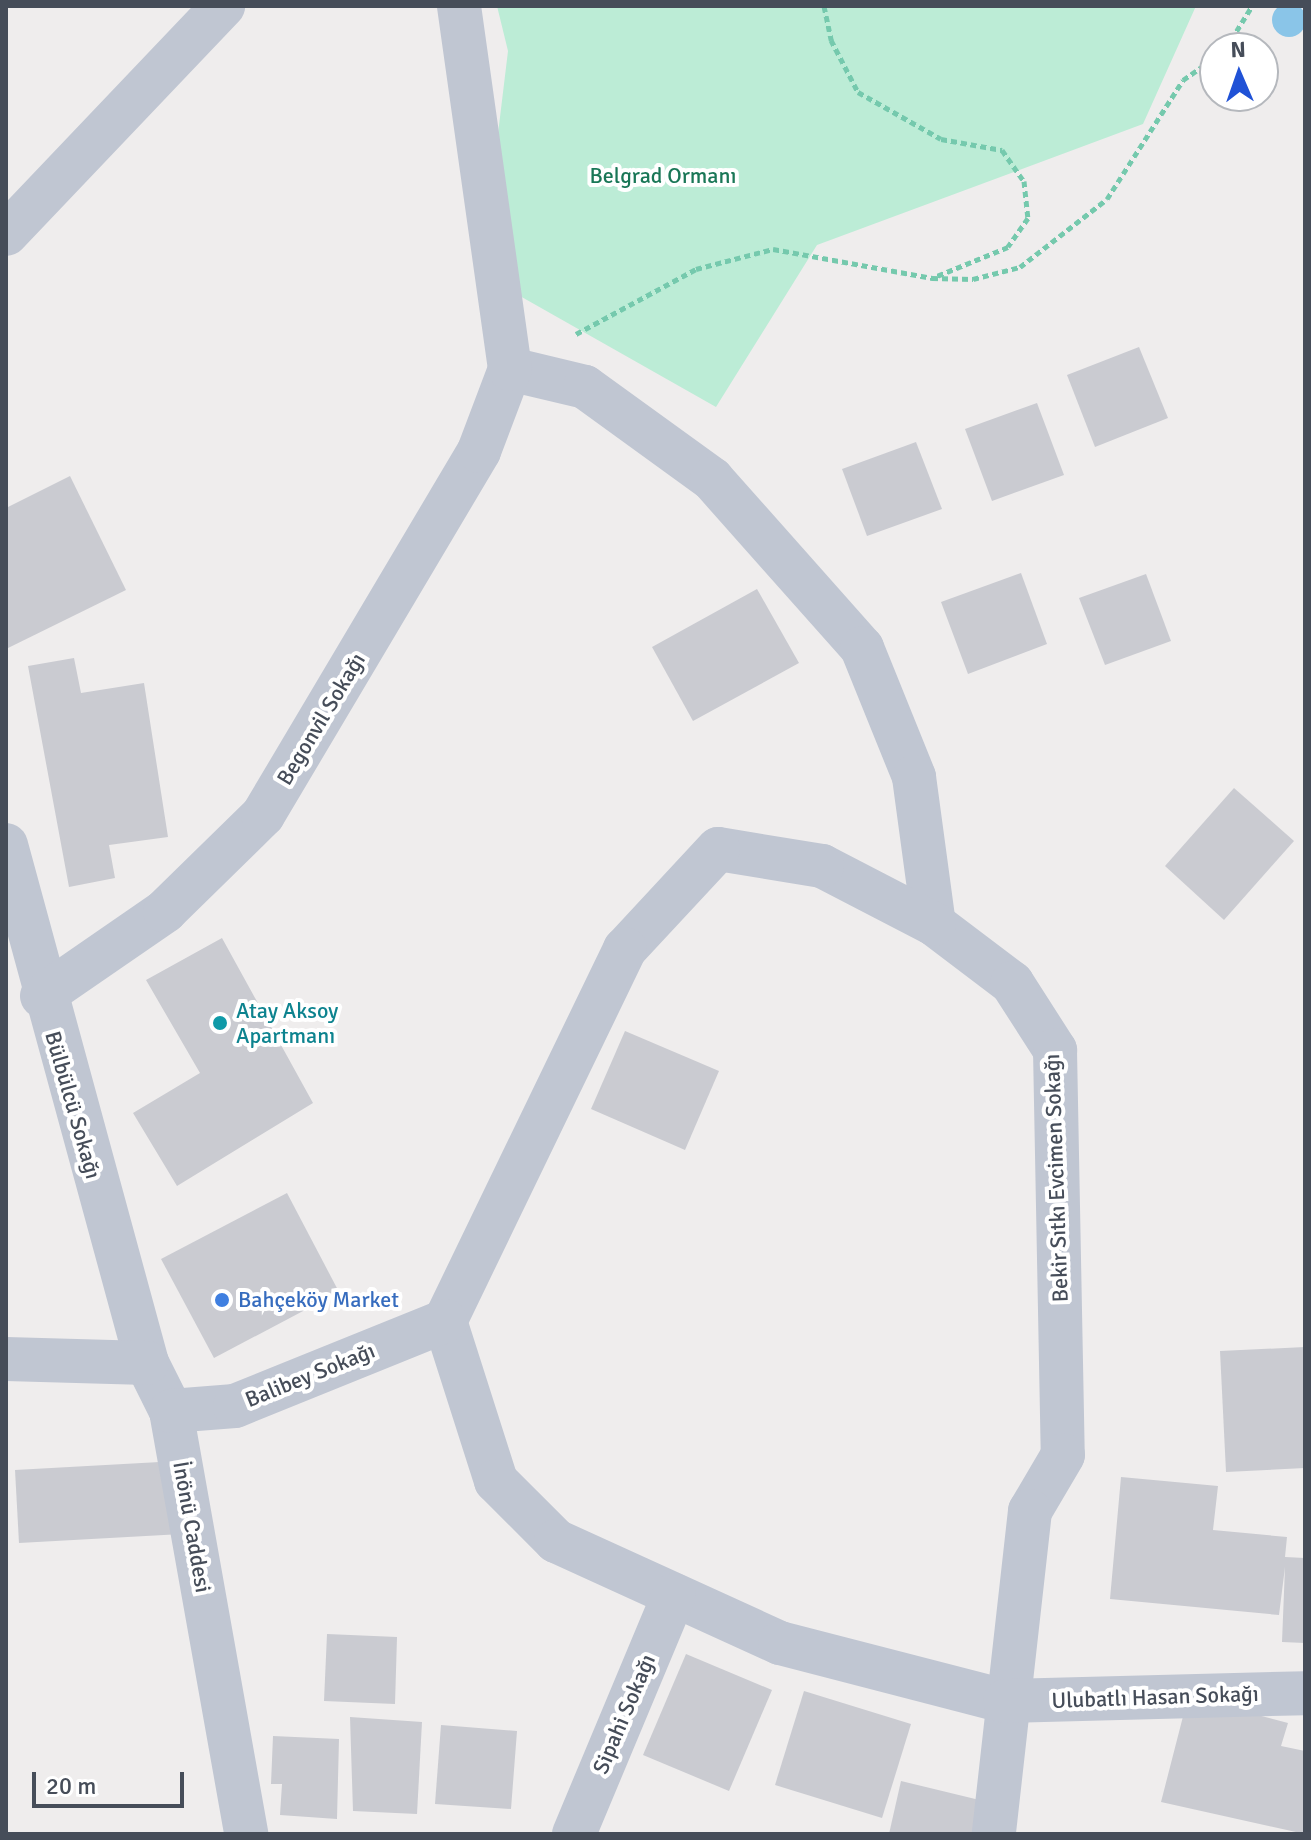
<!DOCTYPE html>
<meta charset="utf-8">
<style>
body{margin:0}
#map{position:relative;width:1311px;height:1840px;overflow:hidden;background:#efeded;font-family:Signika,sans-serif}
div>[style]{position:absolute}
.green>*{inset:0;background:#bcecd6}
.water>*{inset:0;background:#8ac5e8}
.round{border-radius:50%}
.building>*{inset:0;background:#cacbd1}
.path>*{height:5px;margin-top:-2.5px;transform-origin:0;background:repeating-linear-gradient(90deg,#75c9ad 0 6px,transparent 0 10px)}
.minor>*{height:44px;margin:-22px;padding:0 22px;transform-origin:22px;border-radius:22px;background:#c0c6d2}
.dots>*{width:22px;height:22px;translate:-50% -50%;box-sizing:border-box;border:4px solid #fff;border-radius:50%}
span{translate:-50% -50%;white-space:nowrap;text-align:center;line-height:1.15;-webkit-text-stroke:8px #fff;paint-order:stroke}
.park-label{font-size:22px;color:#1a7757}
.street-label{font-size:22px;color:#464d59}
.culture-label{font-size:22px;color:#0d838f}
.left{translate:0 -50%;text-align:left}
.shop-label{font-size:22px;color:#366cbe}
.frame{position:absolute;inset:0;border:8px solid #464d59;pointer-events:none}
.north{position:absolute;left:1199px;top:32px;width:80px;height:80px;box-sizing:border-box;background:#fff;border:2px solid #b5b8bd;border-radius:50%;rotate:358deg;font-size:22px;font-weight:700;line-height:32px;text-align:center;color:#464d59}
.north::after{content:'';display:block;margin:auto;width:28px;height:36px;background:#2052d6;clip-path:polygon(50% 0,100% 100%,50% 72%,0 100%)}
.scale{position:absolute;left:32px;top:1772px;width:152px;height:36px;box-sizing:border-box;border:4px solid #464d59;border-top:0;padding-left:10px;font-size:24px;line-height:28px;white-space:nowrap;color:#464d59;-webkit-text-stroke:6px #fff;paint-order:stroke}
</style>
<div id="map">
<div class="green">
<i style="clip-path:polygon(497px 6px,1196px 6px,1143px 124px,817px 245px,716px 407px,481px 274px,508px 51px)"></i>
</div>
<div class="water">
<i class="round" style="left:1272px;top:3px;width:34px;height:34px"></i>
</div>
<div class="building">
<i style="clip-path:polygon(1139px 347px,1168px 418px,1095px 447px,1067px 375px)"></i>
<i style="clip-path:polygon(1037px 403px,1064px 475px,992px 501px,965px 429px)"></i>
<i style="clip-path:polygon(916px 442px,942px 509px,867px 536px,842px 469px)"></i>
<i style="clip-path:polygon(70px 476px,126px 590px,6px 649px,6px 508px)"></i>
<i style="clip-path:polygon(1021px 573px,1047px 644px,968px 674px,941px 602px)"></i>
<i style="clip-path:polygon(1146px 574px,1171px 641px,1105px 665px,1079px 598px)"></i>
<i style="clip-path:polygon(757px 589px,799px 663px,693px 721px,652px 647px)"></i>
<i style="clip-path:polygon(74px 658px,81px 693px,144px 683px,168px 837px,109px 845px,115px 878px,69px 887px,28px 666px)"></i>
<i style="clip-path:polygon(1234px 788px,1294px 841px,1224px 920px,1165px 866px)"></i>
<i style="clip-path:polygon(222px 938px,313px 1103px,177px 1186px,133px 1113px,200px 1073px,146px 980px)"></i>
<i style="clip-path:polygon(625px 1031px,719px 1071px,685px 1150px,591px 1109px)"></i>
<i style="clip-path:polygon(287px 1193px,339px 1292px,214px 1358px,161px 1259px)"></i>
<i style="clip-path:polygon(1305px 1347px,1305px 1468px,1226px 1472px,1220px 1351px)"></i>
<i style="clip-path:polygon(178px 1461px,182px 1534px,19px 1543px,15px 1470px)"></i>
<i style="clip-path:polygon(1121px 1477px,1218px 1486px,1213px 1530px,1287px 1537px,1285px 1557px,1305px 1558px,1305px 1643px,1282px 1642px,1285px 1567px,1279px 1615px,1110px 1599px)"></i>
<i style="clip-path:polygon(327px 1634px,397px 1637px,395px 1704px,324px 1701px)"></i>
<i style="clip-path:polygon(686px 1654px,772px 1690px,729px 1791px,643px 1755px)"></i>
<i style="clip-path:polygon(804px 1691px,911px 1724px,882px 1818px,775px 1785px)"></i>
<i style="clip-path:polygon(1188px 1697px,1288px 1723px,1281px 1746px,1305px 1751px,1305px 1834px,1161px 1802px)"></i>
<i style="clip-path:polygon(350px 1717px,422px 1722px,417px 1814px,353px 1811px)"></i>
<i style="clip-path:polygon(441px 1725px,517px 1731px,511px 1809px,435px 1804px)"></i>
<i style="clip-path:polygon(273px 1736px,339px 1739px,337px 1819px,280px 1815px,282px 1784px,271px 1784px)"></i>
<i style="clip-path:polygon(901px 1781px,996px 1804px,989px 1834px,889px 1834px)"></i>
</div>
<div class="path">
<i style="left:824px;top:6px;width:35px;rotate:78deg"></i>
<i style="left:831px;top:40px;width:59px;rotate:62.6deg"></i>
<i style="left:858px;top:92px;width:95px;rotate:29.5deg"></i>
<i style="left:941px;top:139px;width:62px;rotate:10.2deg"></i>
<i style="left:1002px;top:150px;width:38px;rotate:55deg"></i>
<i style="left:1024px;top:181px;width:37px;rotate:84deg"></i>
<i style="left:1028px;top:218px;width:35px;rotate:125deg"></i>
<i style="left:1008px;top:247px;width:77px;rotate:157.8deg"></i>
<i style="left:1226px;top:48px;width:49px;rotate:-58.2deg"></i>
<i style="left:576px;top:334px;width:136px;rotate:-28.4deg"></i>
<i style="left:696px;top:269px;width:80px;rotate:-14.6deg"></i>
<i style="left:773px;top:249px;width:162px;rotate:10.3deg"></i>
<i style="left:932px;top:278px;width:41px;rotate:1.4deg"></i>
<i style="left:973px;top:279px;width:49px;rotate:-14.3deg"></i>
<i style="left:1020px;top:267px;width:110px;rotate:-38deg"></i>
<i style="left:1107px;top:199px;width:141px;rotate:-57.4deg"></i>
<i style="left:1183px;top:80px;width:39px;rotate:-35deg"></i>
</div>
<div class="minor">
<i style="left:6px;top:234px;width:315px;rotate:-46.4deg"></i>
<i style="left:510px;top:369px;width:77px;rotate:13.5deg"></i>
<i style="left:585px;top:387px;width:157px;rotate:35.9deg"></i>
<i style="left:712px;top:479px;width:226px;rotate:48.4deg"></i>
<i style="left:862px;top:648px;width:139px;rotate:68deg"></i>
<i style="left:914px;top:777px;width:148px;rotate:82.3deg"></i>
<i style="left:934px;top:924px;width:98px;rotate:37.1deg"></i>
<i style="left:1012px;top:983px;width:80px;rotate:57.3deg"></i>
<i style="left:1055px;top:1050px;width:405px;rotate:88.9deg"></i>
<i style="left:1063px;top:1455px;width:65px;rotate:120.5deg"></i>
<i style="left:1030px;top:1511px;width:325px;rotate:96.4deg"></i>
<i style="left:6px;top:845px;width:537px;rotate:74.77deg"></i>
<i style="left:147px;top:1363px;width:54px;rotate:63.4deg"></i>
<i style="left:171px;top:1411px;width:430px;rotate:79.9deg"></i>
<i style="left:934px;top:924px;width:126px;rotate:-152.6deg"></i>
<i style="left:822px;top:866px;width:105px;rotate:-170.7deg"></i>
<i style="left:718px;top:849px;width:137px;rotate:132.9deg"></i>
<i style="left:625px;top:949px;width:413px;rotate:115.8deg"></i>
<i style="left:445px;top:1321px;width:168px;rotate:72.3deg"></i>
<i style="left:496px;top:1481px;width:85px;rotate:45deg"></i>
<i style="left:556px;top:1541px;width:246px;rotate:24.5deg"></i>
<i style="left:780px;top:1643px;width:232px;rotate:14.5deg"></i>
<i style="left:1005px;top:1701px;width:300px;rotate:-1.5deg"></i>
<i style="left:42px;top:996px;width:150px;rotate:-34.6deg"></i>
<i style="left:165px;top:911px;width:137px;rotate:-44.4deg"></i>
<i style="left:263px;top:815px;width:423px;rotate:-59.3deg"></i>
<i style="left:479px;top:451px;width:88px;rotate:-69.3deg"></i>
<i style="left:510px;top:369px;width:367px;rotate:-98deg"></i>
<i style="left:6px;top:1359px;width:141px;rotate:1.6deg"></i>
<i style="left:171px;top:1411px;width:64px;rotate:-4.5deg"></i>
<i style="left:235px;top:1406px;width:227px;rotate:-22deg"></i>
<i style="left:574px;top:1834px;width:259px;rotate:-67.3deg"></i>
</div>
<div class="dots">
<i style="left:220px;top:1023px;background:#0f9aa8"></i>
<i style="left:222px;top:1300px;background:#3f7fe0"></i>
</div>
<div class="park-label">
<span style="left:663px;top:176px">Belgrad Ormanı</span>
</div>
<div class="street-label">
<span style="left:321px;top:719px;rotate:-59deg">Begonvil Sokağı</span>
<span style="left:73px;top:1105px;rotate:74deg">Bülbülcü Sokağı</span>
<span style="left:1056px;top:1178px;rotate:-92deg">Bekir Sıtkı Evcimen Sokağı</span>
<span style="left:310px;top:1375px;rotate:-22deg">Balibey Sokağı</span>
<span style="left:192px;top:1527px;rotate:80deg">İnönü Caddesi</span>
<span style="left:1155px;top:1697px;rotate:-2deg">Ulubatlı Hasan Sokağı</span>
<span style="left:624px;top:1714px;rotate:-67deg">Sipahi Sokağı</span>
</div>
<div class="culture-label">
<span class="left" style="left:236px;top:1023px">Atay Aksoy<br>Apartmanı</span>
</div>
<div class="shop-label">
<span class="left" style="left:238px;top:1300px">Bahçeköy Market</span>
</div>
<div class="frame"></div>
<div class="north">N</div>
<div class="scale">20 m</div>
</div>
